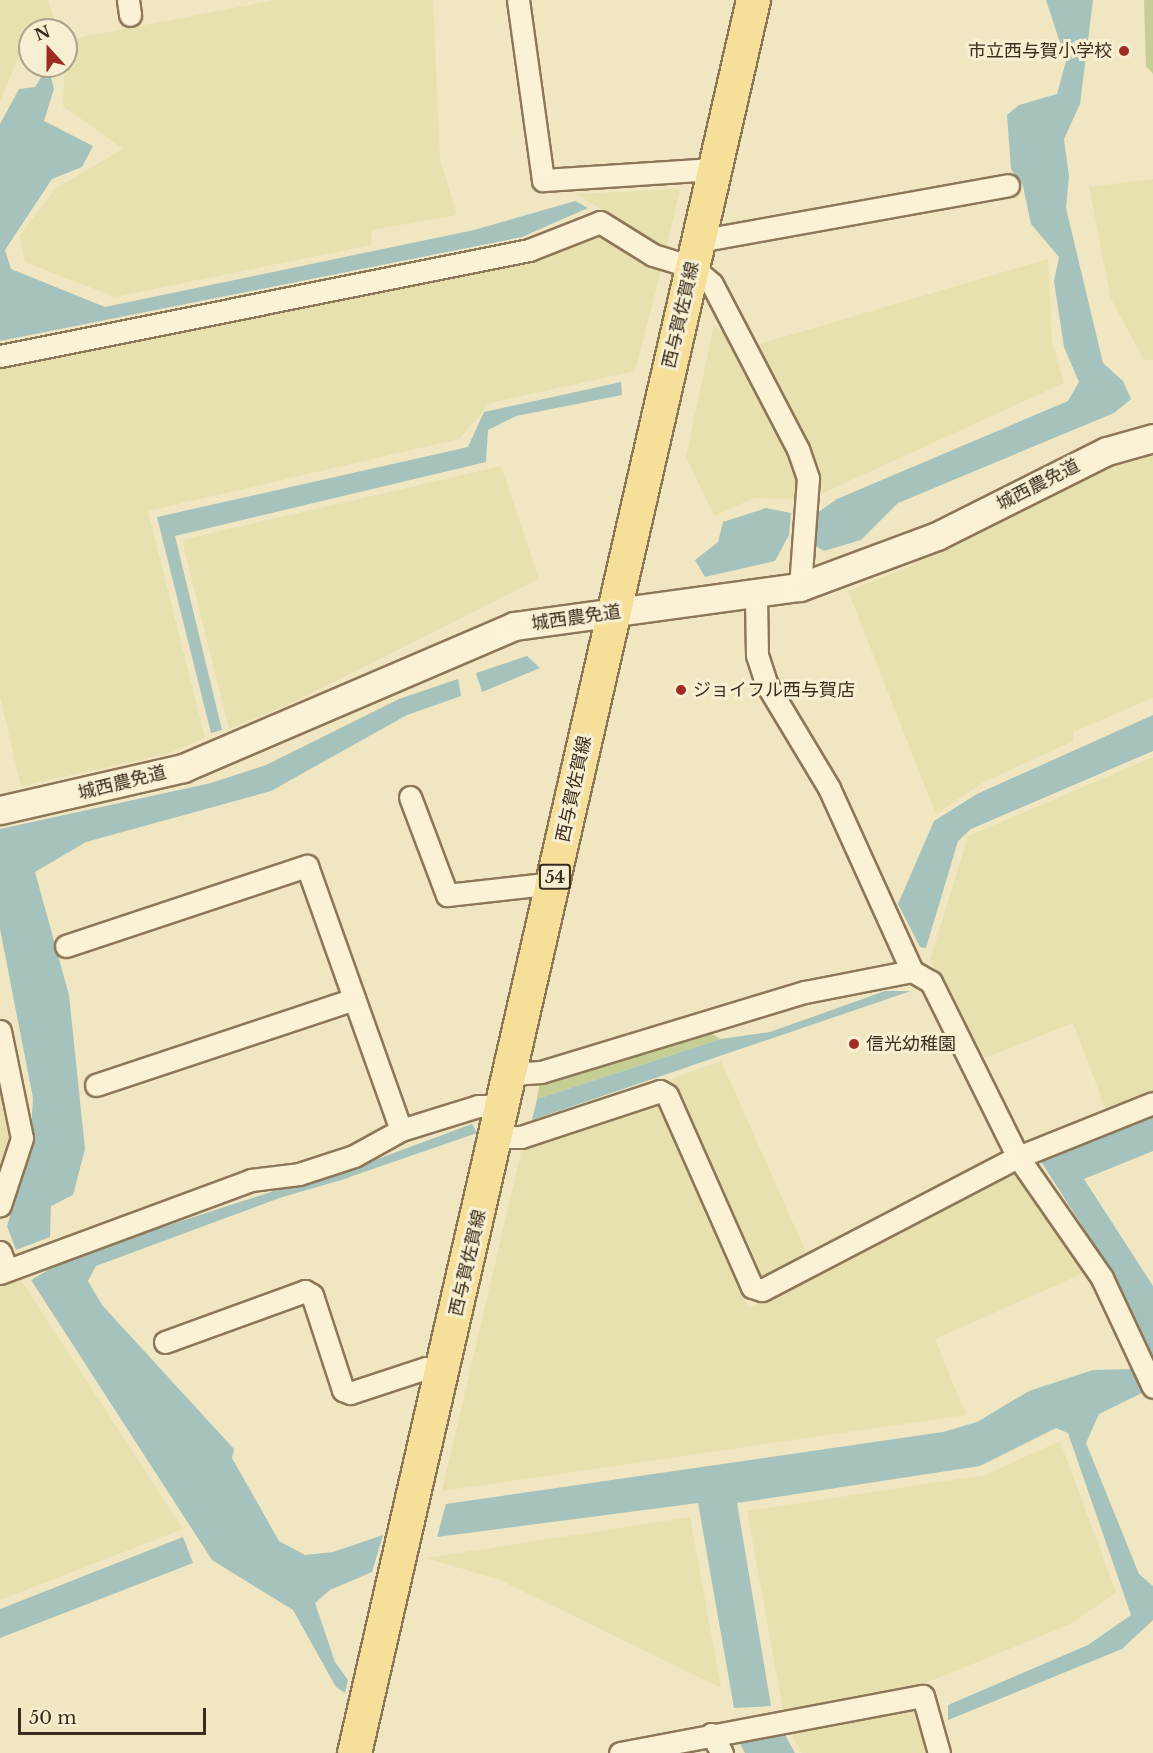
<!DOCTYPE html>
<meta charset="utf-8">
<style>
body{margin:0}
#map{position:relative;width:1153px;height:1753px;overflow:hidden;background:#f1e6c2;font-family:"Libre Baskerville","Noto Sans JP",serif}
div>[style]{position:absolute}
.farmland>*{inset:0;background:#e7e1af}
.green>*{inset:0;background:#c5cf95}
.water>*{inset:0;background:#a5c3bc}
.stream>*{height:8px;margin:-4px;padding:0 4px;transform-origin:4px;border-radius:4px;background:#a5c3bc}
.roads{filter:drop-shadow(2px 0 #8c7758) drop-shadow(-2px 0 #8c7758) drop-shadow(0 2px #8c7758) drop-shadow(0 -2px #8c7758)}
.minor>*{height:21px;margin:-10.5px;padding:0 10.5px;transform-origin:10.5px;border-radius:10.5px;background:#fbf2d6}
.tertiary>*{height:27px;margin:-13.5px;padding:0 13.5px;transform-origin:13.5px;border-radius:13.5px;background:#fbf2d6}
.primary>*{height:33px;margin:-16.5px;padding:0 16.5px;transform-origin:16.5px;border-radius:16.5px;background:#f6df98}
.dots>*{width:16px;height:16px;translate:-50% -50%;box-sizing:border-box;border:3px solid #f7efd2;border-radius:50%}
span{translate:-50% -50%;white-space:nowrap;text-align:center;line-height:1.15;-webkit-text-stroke:6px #f7efd2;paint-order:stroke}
.shield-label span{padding:2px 4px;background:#f7efd2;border:2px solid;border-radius:4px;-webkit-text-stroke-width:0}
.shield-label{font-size:16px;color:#3a2d1d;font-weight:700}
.poi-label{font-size:18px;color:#3a2d1d}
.right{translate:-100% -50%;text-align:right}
.left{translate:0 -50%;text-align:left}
.street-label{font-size:18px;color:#3a2d1d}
.north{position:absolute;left:18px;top:18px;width:60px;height:60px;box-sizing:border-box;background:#f7efd2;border:2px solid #aba18a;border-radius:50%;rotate:339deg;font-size:16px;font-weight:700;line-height:24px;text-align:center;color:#3a2d1d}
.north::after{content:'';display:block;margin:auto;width:21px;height:27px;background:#9e2c24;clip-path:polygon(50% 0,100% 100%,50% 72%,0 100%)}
.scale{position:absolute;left:18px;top:1708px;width:188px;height:27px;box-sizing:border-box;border:3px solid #3a2d1d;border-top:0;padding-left:8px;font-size:18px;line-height:21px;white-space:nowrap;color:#3a2d1d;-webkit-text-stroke:4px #f7efd2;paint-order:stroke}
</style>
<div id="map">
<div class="farmland">
<i style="clip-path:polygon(0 0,48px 0,58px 30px,30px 30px,30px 45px,23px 46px,0 101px)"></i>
<i style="clip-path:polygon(275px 0,433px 0,440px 159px,457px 215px,372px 230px,371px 245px,115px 297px,25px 262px,20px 235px,56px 188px,123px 149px,63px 106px,66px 40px)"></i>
<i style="clip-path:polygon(1153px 179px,1153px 360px,1144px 360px,1111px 299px,1089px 187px)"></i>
<i style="clip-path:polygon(680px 189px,666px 249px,576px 194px)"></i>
<i style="clip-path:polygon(599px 232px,661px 271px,635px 371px,490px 403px,459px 439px,148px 511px,205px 738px,167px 754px,21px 786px,0 697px,0 367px,526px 264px)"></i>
<i style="clip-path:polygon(1048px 259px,1052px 342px,1064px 383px,821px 494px,811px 446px,756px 345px)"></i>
<i style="clip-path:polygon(714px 324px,740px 350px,793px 449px,803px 499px,754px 498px,714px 516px,686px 457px)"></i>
<i style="clip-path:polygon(1153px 447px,1153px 698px,1073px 732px,1073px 741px,984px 782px,936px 814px,848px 591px,909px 567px,1078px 479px)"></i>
<i style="clip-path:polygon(501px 466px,539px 579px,288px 705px,229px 729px,182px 540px)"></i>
<i style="clip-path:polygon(1153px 757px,1153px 1091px,1106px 1110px,1073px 1023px,985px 1058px,930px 960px,968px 836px)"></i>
<i style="clip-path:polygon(721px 1061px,809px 1259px,758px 1280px,670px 1079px)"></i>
<i style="clip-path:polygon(0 1081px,12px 1137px,0 1176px)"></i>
<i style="clip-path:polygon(660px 1100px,749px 1308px,1013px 1170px,1084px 1273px,935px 1339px,966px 1415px,442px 1491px,522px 1148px)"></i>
<i style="clip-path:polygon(19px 1277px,183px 1529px,0 1600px,0 1284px)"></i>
<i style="clip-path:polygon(1060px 1441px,1116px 1592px,1071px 1624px,908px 1690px,783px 1710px,747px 1511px,985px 1475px)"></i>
<i style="clip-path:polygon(690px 1517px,721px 1688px,500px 1580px,426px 1558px)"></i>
<i style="clip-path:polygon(913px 1709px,927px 1753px,802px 1753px,791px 1734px)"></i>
</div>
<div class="green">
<i style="clip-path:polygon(1144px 0,1153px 0,1153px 74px,1146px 66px)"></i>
<i style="clip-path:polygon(707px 1031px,721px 1039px,537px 1099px,540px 1081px)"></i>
</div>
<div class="water">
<i style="clip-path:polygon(1046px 0,1093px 0,1080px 104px,1064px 139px,1069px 176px,1066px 208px,1103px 363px,1123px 381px,1131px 399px,1114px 413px,898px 503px,861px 540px,824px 551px,810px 543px,817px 513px,837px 499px,1068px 401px,1079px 382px,1064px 347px,1054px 281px,1059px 257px,1031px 224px,1023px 186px,1011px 169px,1007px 115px,1019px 105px,1057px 94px,1066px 61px)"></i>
<i style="clip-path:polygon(48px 66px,54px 89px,44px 121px,93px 146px,82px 167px,52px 179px,5px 250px,11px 269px,105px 307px,474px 230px,575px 201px,588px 208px,522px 237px,0 341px,0 124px,19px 89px,35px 87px)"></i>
<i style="clip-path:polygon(621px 382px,622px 395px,516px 416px,488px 430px,486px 462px,175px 536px,222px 730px,211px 733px,157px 517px,468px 447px,484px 412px)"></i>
<i style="clip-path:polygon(766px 508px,791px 513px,789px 535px,775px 561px,705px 577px,695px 560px,718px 542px,723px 522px)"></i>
<i style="clip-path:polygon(527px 656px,540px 668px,482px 692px,476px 673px)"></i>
<i style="clip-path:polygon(458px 679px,461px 696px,407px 715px,271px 791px,86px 842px,35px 872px,69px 995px,85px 1149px,73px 1195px,51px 1206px,50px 1237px,16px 1250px,7px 1226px,30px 1149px,33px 1098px,0 929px,0 829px,211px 783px,266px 765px,399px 699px)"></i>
<i style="clip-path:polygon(1153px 715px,1153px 751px,971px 829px,958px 841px,926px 948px,920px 947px,898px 904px,934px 821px,977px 794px)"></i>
<i style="clip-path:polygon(885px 991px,911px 991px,532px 1120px,537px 1099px,721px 1039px,770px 1032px)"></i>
<i style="clip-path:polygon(1153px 1116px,1153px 1151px,1084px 1179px,1153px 1286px,1153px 1357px,1115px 1277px,1040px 1160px)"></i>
<i style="clip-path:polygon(472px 1124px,477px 1133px,338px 1181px,337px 1174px)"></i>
<i style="clip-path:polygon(277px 1190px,282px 1197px,96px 1266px,88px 1281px,102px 1305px,234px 1449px,232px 1458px,279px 1541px,305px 1555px,333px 1552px,383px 1535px,372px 1572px,330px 1590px,315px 1603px,335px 1662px,348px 1680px,345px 1693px,336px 1687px,293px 1610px,212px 1560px,31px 1280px,68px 1258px)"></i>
<i style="clip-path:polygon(1134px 1369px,1144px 1392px,1099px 1414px,1086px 1443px,1139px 1574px,1153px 1586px,1153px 1620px,1122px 1649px,948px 1720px,948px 1705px,1088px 1645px,1131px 1615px,1068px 1433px,1056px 1428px,980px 1466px,737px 1503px,771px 1706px,734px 1708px,698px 1503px,437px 1537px,446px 1504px,943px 1432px,977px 1422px,1029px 1391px,1093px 1370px)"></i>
<i style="clip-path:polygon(183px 1537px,193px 1563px,0 1638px,0 1609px)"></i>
<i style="clip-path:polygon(783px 1731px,795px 1753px,745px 1753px,739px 1742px)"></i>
</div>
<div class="stream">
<i style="left:272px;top:1196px;width:78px;rotate:-16.3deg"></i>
</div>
<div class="roads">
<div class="minor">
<i style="left:128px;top:0;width:15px;rotate:82deg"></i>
<i style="left:518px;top:0;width:182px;rotate:82.1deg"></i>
<i style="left:543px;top:180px;width:172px;rotate:-3.7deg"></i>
<i style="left:698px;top:241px;width:315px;rotate:-10.2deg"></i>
<i style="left:0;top:356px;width:540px;rotate:-11.33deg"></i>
<i style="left:529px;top:250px;width:76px;rotate:-21.5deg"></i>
<i style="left:600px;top:222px;width:62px;rotate:31.9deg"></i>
<i style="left:653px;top:255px;width:41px;rotate:17.1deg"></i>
<i style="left:692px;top:267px;width:26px;rotate:40deg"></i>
<i style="left:712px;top:284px;width:186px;rotate:62.5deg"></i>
<i style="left:798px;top:449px;width:31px;rotate:71deg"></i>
<i style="left:808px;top:478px;width:109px;rotate:94.2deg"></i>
<i style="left:756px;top:597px;width:58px;rotate:89deg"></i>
<i style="left:757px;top:655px;width:29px;rotate:72deg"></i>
<i style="left:766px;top:683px;width:122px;rotate:59deg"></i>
<i style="left:829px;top:788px;width:201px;rotate:65.6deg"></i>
<i style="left:912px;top:971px;width:22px;rotate:30deg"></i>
<i style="left:931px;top:982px;width:195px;rotate:63.6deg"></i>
<i style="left:1018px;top:1157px;width:147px;rotate:55.2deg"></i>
<i style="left:1102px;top:1278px;width:120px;rotate:64.9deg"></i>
<i style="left:410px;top:797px;width:105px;rotate:69.3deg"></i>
<i style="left:447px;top:895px;width:108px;rotate:-6.4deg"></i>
<i style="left:66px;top:946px;width:254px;rotate:-18.4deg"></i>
<i style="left:307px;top:866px;width:280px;rotate:70.4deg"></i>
<i style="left:0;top:1031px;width:109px;rotate:78.4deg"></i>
<i style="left:22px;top:1138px;width:71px;rotate:108.2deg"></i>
<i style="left:512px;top:1074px;width:29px;rotate:-4deg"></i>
<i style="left:541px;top:1072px;width:276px;rotate:-16.9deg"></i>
<i style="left:805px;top:992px;width:109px;rotate:-11.1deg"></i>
<i style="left:96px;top:1085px;width:272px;rotate:-18.4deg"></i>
<i style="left:498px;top:1137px;width:23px"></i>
<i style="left:521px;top:1137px;width:146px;rotate:-18.3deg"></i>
<i style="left:660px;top:1091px;width:8px;rotate:30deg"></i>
<i style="left:667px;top:1095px;width:210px;rotate:66.1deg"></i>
<i style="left:752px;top:1287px;width:10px;rotate:17deg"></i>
<i style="left:762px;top:1290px;width:288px;rotate:-27.5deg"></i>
<i style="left:1018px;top:1157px;width:145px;rotate:-21.8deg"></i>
<i style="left:0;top:1252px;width:19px;rotate:69deg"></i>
<i style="left:0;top:1273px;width:268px;rotate:-20.3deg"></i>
<i style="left:251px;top:1180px;width:48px;rotate:-7.1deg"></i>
<i style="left:299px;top:1174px;width:58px;rotate:-18.1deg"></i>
<i style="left:354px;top:1156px;width:54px;rotate:-29deg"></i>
<i style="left:401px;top:1130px;width:81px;rotate:-17.3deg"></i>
<i style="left:478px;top:1106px;width:26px"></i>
<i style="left:165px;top:1342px;width:149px;rotate:-20deg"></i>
<i style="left:305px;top:1291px;width:8px;rotate:30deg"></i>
<i style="left:312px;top:1295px;width:100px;rotate:71.9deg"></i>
<i style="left:343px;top:1390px;width:8px;rotate:23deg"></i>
<i style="left:350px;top:1393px;width:80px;rotate:-18.2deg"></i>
<i style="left:426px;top:1368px;width:18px;rotate:3deg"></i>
<i style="left:711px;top:1734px;width:22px;rotate:60deg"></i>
<i style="left:620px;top:1753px;width:308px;rotate:-10.7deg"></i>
<i style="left:923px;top:1696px;width:59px;rotate:74.3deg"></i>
</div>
<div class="tertiary">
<i style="left:0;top:810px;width:188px;rotate:-12.9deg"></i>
<i style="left:183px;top:768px;width:360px;rotate:-23.2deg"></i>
<i style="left:514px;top:626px;width:289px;rotate:-7.8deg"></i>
<i style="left:800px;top:587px;width:146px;rotate:-20.4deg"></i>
<i style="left:937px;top:536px;width:190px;rotate:-26.6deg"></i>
<i style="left:1107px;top:451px;width:48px;rotate:-15.8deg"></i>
</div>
<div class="primary">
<i style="left:354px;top:1753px;width:1798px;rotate:-77.18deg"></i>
</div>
</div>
<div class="dots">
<i style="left:1124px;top:51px;background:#9e2c24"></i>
<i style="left:681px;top:690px;background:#9e2c24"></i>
<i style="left:854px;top:1044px;background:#9e2c24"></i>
</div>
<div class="shield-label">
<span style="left:555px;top:877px">54</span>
</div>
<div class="poi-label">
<span class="right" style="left:1112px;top:51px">市立西与賀小学校</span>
<span class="left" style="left:693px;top:690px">ジョイフル西与賀店</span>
<span class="left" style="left:866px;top:1044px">信光幼稚園</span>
</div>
<div class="street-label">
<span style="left:681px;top:315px;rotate:-77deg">西与賀佐賀線</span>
<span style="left:1038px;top:485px;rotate:-27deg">城西農免道</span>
<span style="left:576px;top:618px;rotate:-8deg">城西農免道</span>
<span style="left:122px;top:783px;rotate:-14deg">城西農免道</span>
<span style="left:574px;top:789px;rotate:-78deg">西与賀佐賀線</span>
<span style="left:468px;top:1263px;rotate:-77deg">西与賀佐賀線</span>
</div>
<div class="north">N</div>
<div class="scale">50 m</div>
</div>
